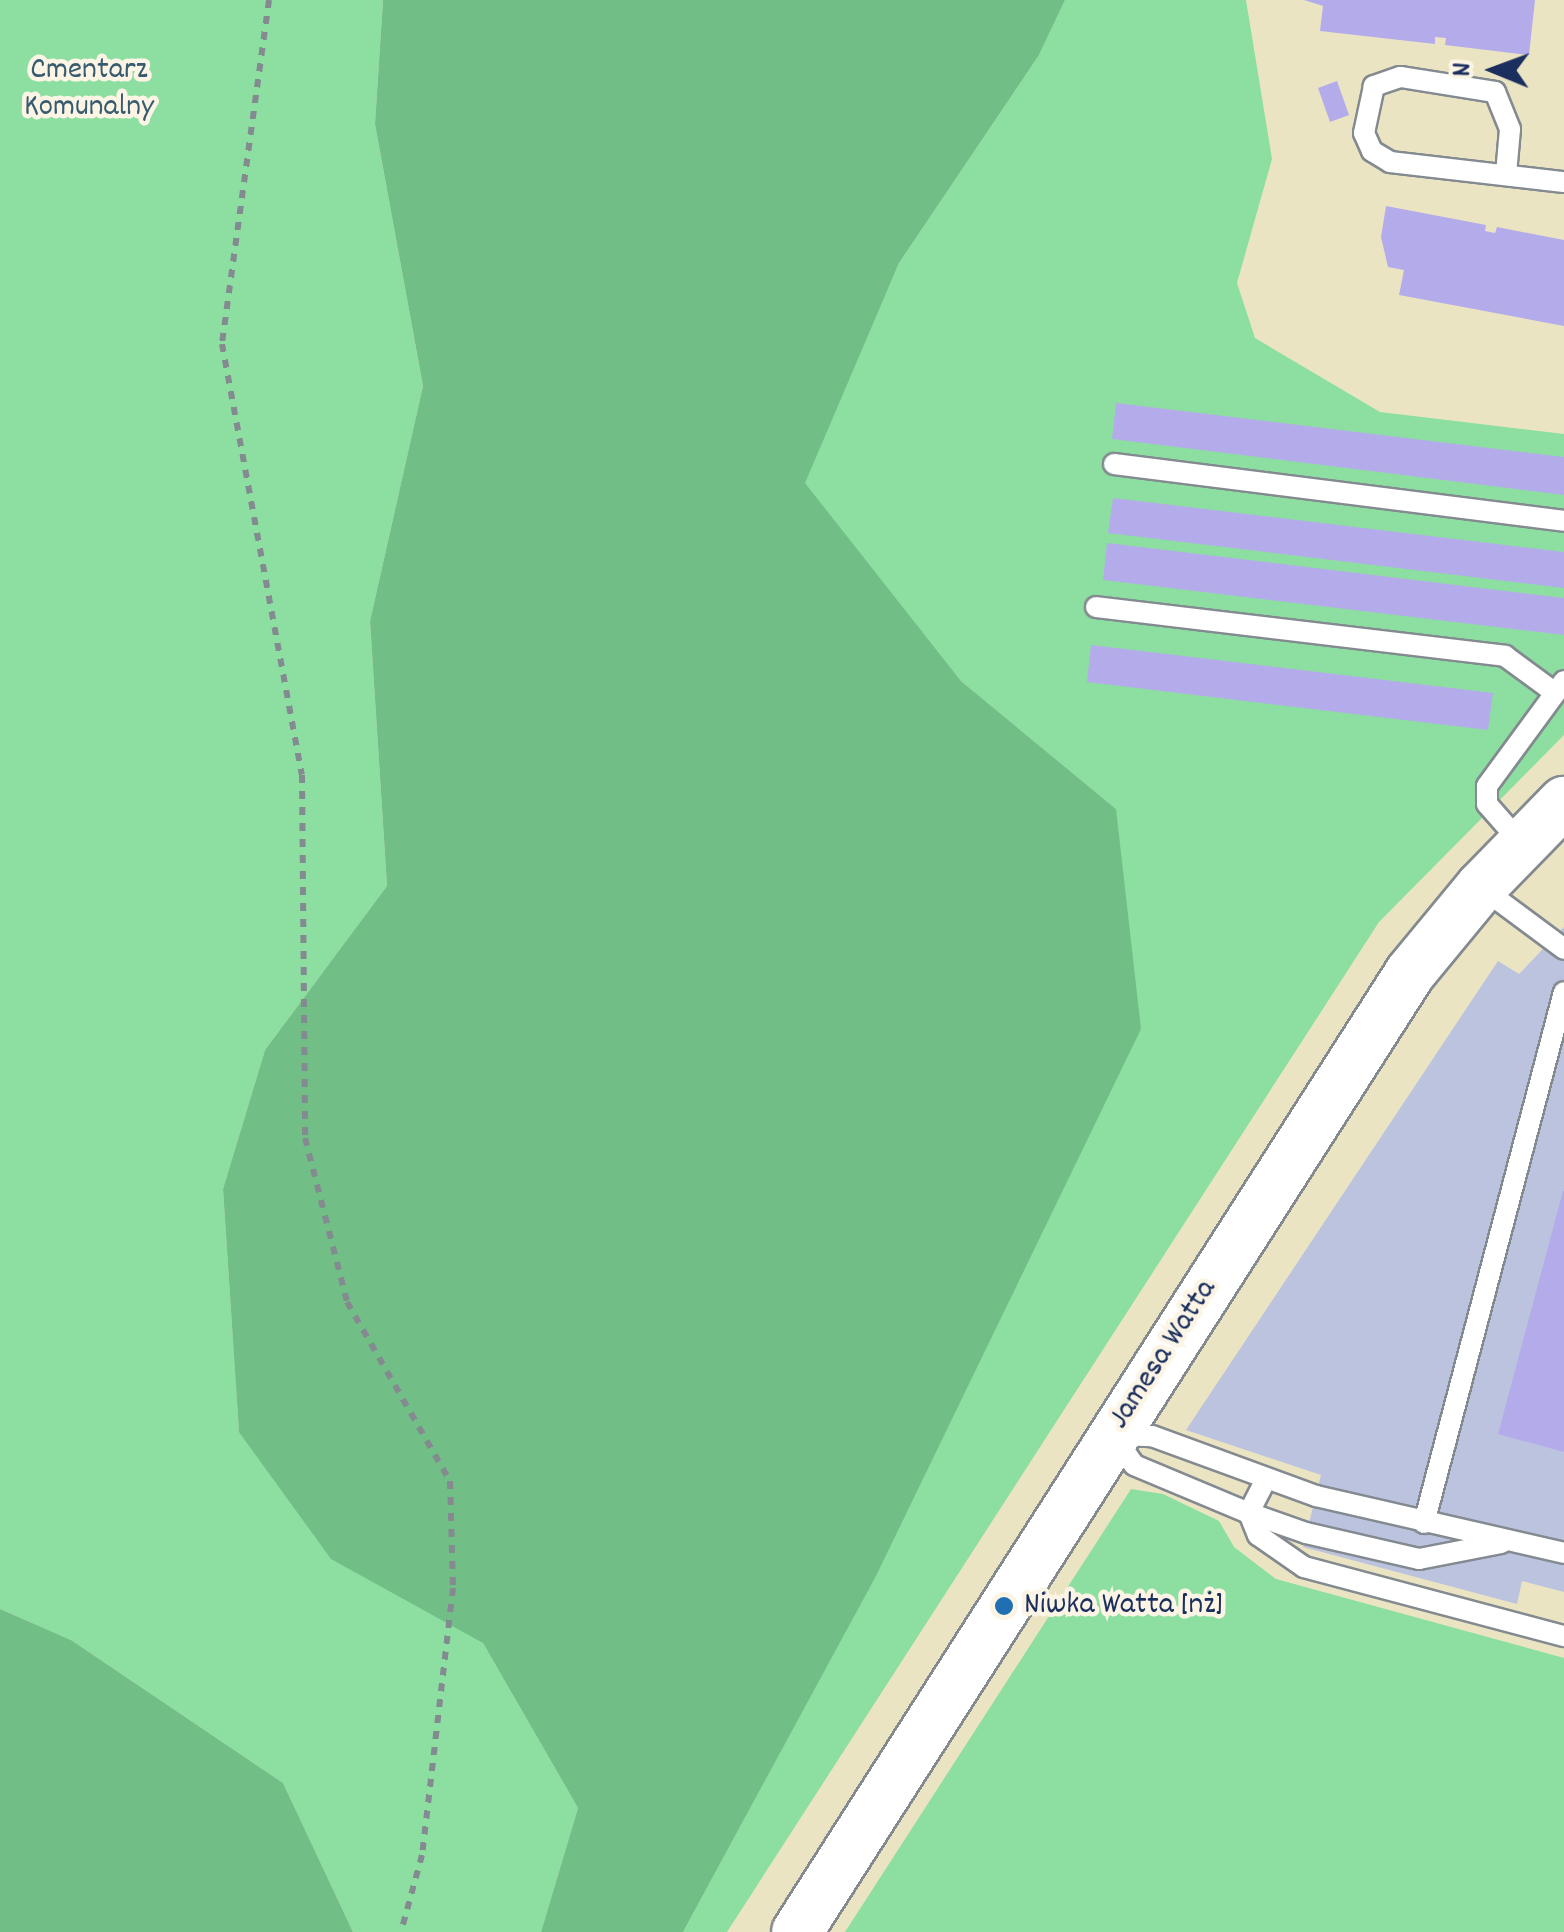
<!DOCTYPE html>
<meta charset="utf-8">
<style>
body{margin:0}
#map{position:relative;width:1564px;height:1932px;overflow:hidden;background:#ebe4c3;font-family:Dekko,sans-serif}
div>[style]{position:absolute}
.industrial>*{inset:0;background:#bbc3de}
.green>*{inset:0;background:#8cdfa1}
.forest>*{inset:0;background:#71be87}
.building>*{inset:0;background:#b4acea}
.path>*{height:6px;margin-top:-3px;transform-origin:0;background:repeating-linear-gradient(90deg,#838a90 0 8px,transparent 0 16px)}
.roads{filter:drop-shadow(2px 0 #838a90) drop-shadow(-2px 0 #838a90) drop-shadow(0 2px #838a90) drop-shadow(0 -2px #838a90)}
.service>*{height:20px;margin:-10px;padding:0 10px;transform-origin:10px;border-radius:10px;background:#fff}
.tertiary>*{height:50px;margin:-25px;padding:0 25px;transform-origin:25px;border-radius:25px;background:#fff}
.dots>*{width:28px;height:28px;translate:-50% -50%;box-sizing:border-box;border:5px solid #fcf5e5;border-radius:50%}
span{translate:-50% -50%;white-space:nowrap;text-align:center;line-height:1.15;-webkit-text-stroke:9px #fcf5e5;paint-order:stroke}
.park-label{font-size:32px;color:#375b6f}
.street-label{font-size:32px;color:#1b2f5e}
.poi-label{font-size:32px;color:#1b2f5e}
.left{translate:0 -50%;text-align:left}
.north{position:absolute;left:1444px;top:20px;width:100px;height:100px;-webkit-text-stroke:8px #fcf5e5;paint-order:stroke;rotate:271deg;font-size:28px;font-weight:700;line-height:40px;text-align:center;color:#1b2f5e}
.north::after{content:'';display:block;margin:auto;width:35px;height:45px;background:#1b2f5e;clip-path:polygon(50% 0,100% 100%,50% 72%,0 100%)}
</style>
<div id="map">
<div class="industrial">
<i style="clip-path:polygon(1564px 927px,1564px 1592px,1522px 1581px,1517px 1604px,1303px 1547px,1321px 1475px,1186px 1430px,1498px 961px,1519px 974px)"></i>
</div>
<div class="green">
<i style="clip-path:polygon(0 0,383px 0,375px 124px,423px 386px,370px 621px,387px 886px,265px 1050px,223px 1189px,239px 1431px,483px 1643px,578px 1808px,541px 1932px,353px 1932px,283px 1783px,71px 1640px,0 1609px)"></i>
<i style="clip-path:polygon(1065px 0,1246px 0,1272px 159px,1237px 283px,1255px 338px,1380px 412px,1564px 434px,1564px 735px,1379px 922px,727px 1932px,683px 1932px,876px 1575px,1009px 1301px,1116px 809px,961px 681px,804px 483px,899px 263px,1039px 55px)"></i>
<i style="clip-path:polygon(1131px 1489px,1163px 1494px,1219px 1521px,1234px 1547px,1276px 1579px,1564px 1658px,1564px 1932px,845px 1932px)"></i>
</div>
<div class="forest">
<i style="clip-path:polygon(383px 0,1065px 0,1039px 55px,899px 263px,805px 483px,961px 681px,1116px 809px,1141px 1029px,876px 1576px,683px 1932px,541px 1932px,578px 1808px,483px 1643px,331px 1559px,239px 1432px,223px 1189px,265px 1050px,387px 886px,370px 621px,423px 386px,375px 124px)"></i>
<i style="clip-path:polygon(0 1609px,71px 1640px,283px 1783px,353px 1932px,0 1932px)"></i>
</div>
<div class="building">
<i style="clip-path:polygon(1304px 0,1535px 0,1529px 55px,1445px 45px,1446px 38px,1435px 37px,1435px 44px,1320px 31px,1323px 6px)"></i>
<i style="clip-path:polygon(1337px 81px,1349px 115px,1330px 122px,1318px 88px)"></i>
<i style="clip-path:polygon(1386px 206px,1486px 225px,1485px 231px,1495px 233px,1497px 227px,1564px 240px,1564px 326px,1399px 295px,1404px 270px,1388px 267px,1381px 237px)"></i>
<i style="clip-path:polygon(1116px 403px,1564px 457px,1564px 495px,1112px 439px)"></i>
<i style="clip-path:polygon(1113px 498px,1564px 552px,1564px 588px,1108px 533px)"></i>
<i style="clip-path:polygon(1107px 543px,1564px 598px,1564px 635px,1103px 580px)"></i>
<i style="clip-path:polygon(1091px 645px,1493px 693px,1488px 730px,1087px 682px)"></i>
<i style="clip-path:polygon(1563px 1191px,1564px 1191px,1564px 1452px,1498px 1434px)"></i>
</div>
<div class="path">
<i style="left:269px;top:0;width:347px;rotate:97.8deg"></i>
<i style="left:222px;top:344px;width:438px;rotate:79.5deg"></i>
<i style="left:302px;top:775px;width:363px;rotate:89.5deg"></i>
<i style="left:305px;top:1138px;width:169px;rotate:75.6deg"></i>
<i style="left:347px;top:1302px;width:207px;rotate:60.1deg"></i>
<i style="left:450px;top:1481px;width:107px;rotate:88.4deg"></i>
<i style="left:453px;top:1588px;width:269px;rotate:96.6deg"></i>
<i style="left:422px;top:1855px;width:80px;rotate:105.3deg"></i>
</div>
<div class="roads">
<div class="service">
<i style="left:1506px;top:174px;width:45px;rotate:-84.9deg"></i>
<i style="left:1510px;top:129px;width:40px;rotate:-112deg"></i>
<i style="left:1495px;top:92px;width:96px;rotate:-171deg"></i>
<i style="left:1400px;top:77px;width:28px;rotate:161deg"></i>
<i style="left:1374px;top:86px;width:48px;rotate:102deg"></i>
<i style="left:1364px;top:133px;width:20px;rotate:66deg"></i>
<i style="left:1372px;top:151px;width:21px;rotate:31deg"></i>
<i style="left:1390px;top:162px;width:175px;rotate:6.6deg"></i>
<i style="left:1114px;top:464px;width:454px;rotate:7.2deg"></i>
<i style="left:1096px;top:607px;width:412px;rotate:6.8deg"></i>
<i style="left:1505px;top:656px;width:61px;rotate:36.3deg"></i>
<i style="left:1522px;top:844px;width:53px;rotate:-131.2deg"></i>
<i style="left:1487px;top:804px;width:18px;rotate:-90deg"></i>
<i style="left:1487px;top:786px;width:130px;rotate:-53.7deg"></i>
<i style="left:1482px;top:888px;width:102px;rotate:36.6deg"></i>
<i style="left:1119px;top:1435px;width:33px;rotate:2deg"></i>
<i style="left:1152px;top:1436px;width:175px;rotate:20.1deg"></i>
<i style="left:1316px;top:1496px;width:254px;rotate:12.9deg"></i>
<i style="left:1114px;top:1437px;width:34px;rotate:54deg"></i>
<i style="left:1134px;top:1465px;width:125px;rotate:22.7deg"></i>
<i style="left:1249px;top:1513px;width:24px;rotate:68deg"></i>
<i style="left:1258px;top:1535px;width:56px;rotate:34.8deg"></i>
<i style="left:1304px;top:1567px;width:269px;rotate:14.9deg"></i>
<i style="left:1264px;top:1483px;width:34px;rotate:117deg"></i>
<i style="left:1249px;top:1513px;width:60px;rotate:19.3deg"></i>
<i style="left:1306px;top:1533px;width:116px;rotate:13deg"></i>
<i style="left:1419px;top:1559px;width:84px;rotate:-11deg"></i>
<i style="left:1424px;top:1523px;width:549px;rotate:-75.23deg"></i>
</div>
<div class="tertiary">
<i style="left:797px;top:1932px;width:1138px;rotate:-57.41deg"></i>
<i style="left:1410px;top:973px;width:112px;rotate:-50.5deg"></i>
<i style="left:1481px;top:887px;width:119px;rotate:-45.7deg"></i>
</div>
</div>
<div class="dots">
<i style="left:1004px;top:1606px;background:#1f6fb2"></i>
</div>
<div class="park-label">
<span style="left:89px;top:90px">Cmentarz<br>Komunalny</span>
</div>
<div class="street-label">
<span style="left:1164px;top:1355px;rotate:-57deg">Jamesa Watta</span>
</div>
<div class="poi-label">
<span class="left" style="left:1024px;top:1606px">Niwka Watta [nż]</span>
</div>
<div class="north">N</div>
</div>
